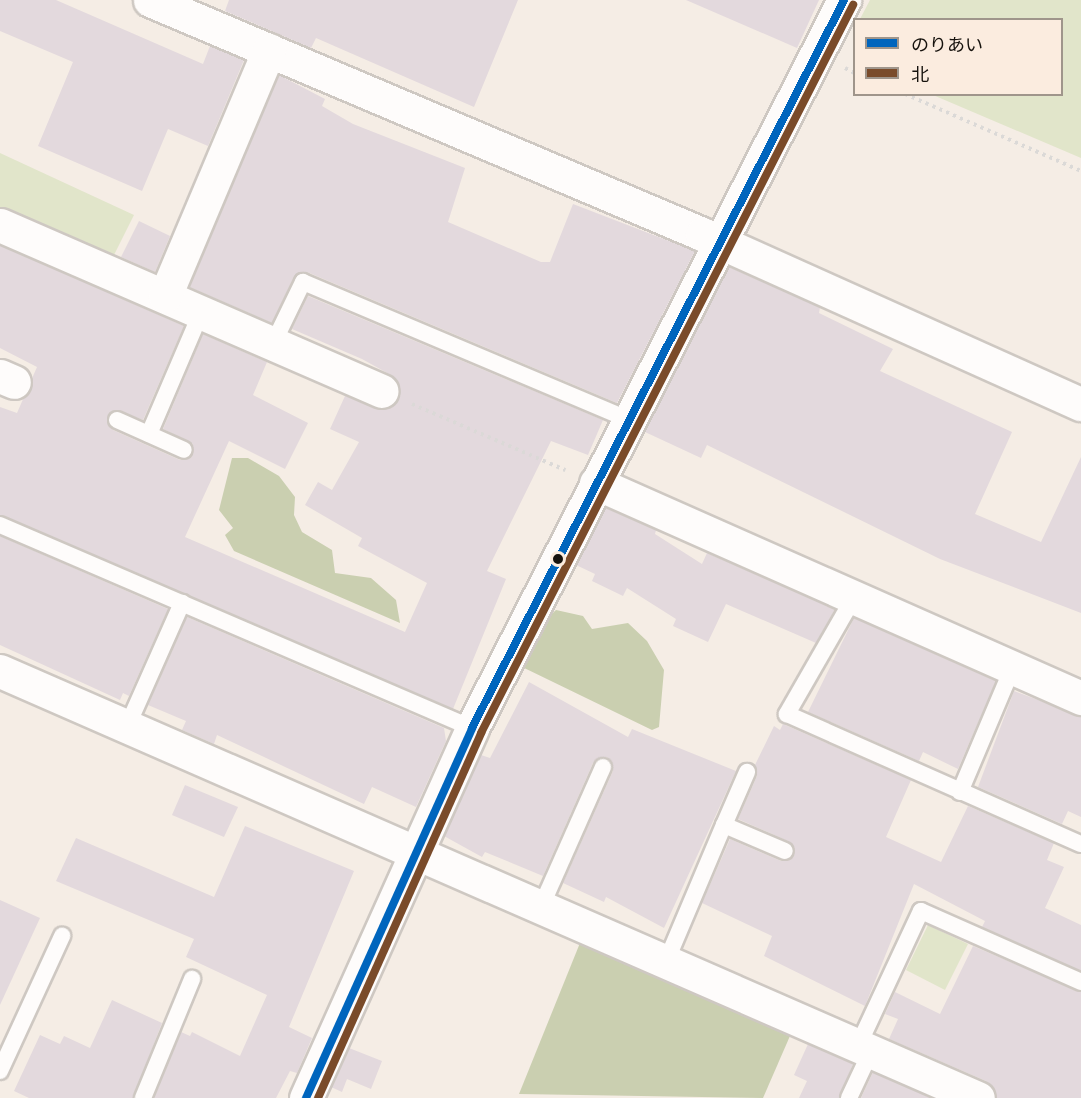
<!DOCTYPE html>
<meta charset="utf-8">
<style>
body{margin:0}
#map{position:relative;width:1081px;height:1098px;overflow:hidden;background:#f5ede5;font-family:"PT Sans","Noto Sans JP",sans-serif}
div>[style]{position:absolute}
.green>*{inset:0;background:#e1e5ca}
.forest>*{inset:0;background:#cacfb0}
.building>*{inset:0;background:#e3d9dd}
.path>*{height:4px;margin-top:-2px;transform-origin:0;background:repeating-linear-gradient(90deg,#dbd9d7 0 3px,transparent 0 7.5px)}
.roads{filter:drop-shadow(2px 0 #cec8c2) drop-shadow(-2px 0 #cec8c2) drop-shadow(0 2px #cec8c2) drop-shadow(0 -2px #cec8c2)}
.service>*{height:16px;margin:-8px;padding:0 8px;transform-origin:8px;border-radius:8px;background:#fefcfb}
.minor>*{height:33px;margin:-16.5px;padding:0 16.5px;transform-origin:16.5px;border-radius:16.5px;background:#fefcfb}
.bus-1>*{height:8px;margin:-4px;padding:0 4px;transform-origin:4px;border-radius:4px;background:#0065bd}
.bus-2>*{height:8px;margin:-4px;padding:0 4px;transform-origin:4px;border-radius:4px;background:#7a4b2a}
.dots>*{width:16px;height:16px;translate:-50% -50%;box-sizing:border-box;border:3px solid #fbecdf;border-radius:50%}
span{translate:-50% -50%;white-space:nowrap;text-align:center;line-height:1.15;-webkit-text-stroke:5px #fbecdf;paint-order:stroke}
.legend{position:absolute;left:853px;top:18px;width:210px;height:78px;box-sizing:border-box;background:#fbecdf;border:2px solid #9f958b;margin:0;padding:8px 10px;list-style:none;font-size:18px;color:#16120d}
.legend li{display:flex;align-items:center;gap:12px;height:30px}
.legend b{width:30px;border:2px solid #9f958b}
</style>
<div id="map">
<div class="green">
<i style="clip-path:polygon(870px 0,1081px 0,1081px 158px,933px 95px,1062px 94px,1062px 20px,860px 19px)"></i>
<i style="clip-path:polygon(0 153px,134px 215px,112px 259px,0 209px)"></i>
<i style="clip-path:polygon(928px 925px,968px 944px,945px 990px,906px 970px)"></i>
</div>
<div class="forest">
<i style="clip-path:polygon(232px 458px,248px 458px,279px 476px,295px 497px,294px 515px,302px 532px,332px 550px,335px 573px,371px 578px,396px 600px,400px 623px,234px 551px,225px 535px,233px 528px,219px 510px)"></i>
<i style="clip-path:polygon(556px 610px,583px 616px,592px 629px,628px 623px,647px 641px,664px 670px,659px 727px,652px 730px,516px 664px,534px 631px)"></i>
<i style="clip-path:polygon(582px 938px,793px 1029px,763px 1098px,519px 1094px)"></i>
</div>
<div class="building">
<i style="clip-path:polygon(0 0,56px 0,203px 64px,210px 46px,244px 60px,208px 146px,168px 129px,142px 191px,38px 146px,73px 62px,0 31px)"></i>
<i style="clip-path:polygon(229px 0,518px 0,474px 107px,316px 38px,311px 48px,225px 11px)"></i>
<i style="clip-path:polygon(686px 0,819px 0,797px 48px)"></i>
<i style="clip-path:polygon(279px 75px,325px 99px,322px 106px,353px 124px,465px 168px,448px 222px,541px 262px,550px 262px,573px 204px,695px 251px,617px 403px,307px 272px,294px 277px,272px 323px,189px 287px)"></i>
<i style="clip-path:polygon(139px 221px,170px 236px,155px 272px,121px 257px)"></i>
<i style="clip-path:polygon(0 245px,184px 326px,143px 420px,117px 410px,107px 420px,113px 430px,180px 460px,191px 458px,193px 444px,163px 429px,203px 334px,267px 362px,253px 395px,308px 423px,285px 469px,229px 441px,185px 537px,405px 632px,427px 583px,358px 546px,362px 538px,305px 505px,318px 482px,332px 490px,359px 442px,330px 429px,345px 396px,384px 409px,398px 399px,399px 388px,389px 374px,362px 359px,292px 329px,308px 296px,603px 420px,588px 455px,551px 441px,487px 571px,506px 579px,453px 709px,0 515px,0 407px,17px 413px,37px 367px,0 348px)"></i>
<i style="clip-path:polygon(729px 267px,820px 307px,819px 313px,893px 349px,880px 371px,1012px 432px,975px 514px,1041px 542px,1081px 457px,1081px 613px,940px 559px,707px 445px,701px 458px,645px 432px)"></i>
<i style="clip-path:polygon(606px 508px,656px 530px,655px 534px,702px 564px,707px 553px,835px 609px,816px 643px,726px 604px,708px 642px,673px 626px,676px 619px,627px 588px,623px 596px,592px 581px,595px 574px,576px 565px)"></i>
<i style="clip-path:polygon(0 536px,168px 609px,129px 696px,123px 693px,120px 700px,0 645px)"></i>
<i style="clip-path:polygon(187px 617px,444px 728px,446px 741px,416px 807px,372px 787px,364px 804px,217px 735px,214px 744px,182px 730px,186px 721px,148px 705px)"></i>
<i style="clip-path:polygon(854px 618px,996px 681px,958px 769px,923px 752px,919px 761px,808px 712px)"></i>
<i style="clip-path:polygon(529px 682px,628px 737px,632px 729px,736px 771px,664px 928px,606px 897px,604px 902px,563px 883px,613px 771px,607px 757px,593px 763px,543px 876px,485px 852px,482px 857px,444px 836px,481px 755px,490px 758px)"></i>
<i style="clip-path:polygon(1014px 691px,1081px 716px,1081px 817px,1068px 811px,1062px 824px,978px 787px)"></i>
<i style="clip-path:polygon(783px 724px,911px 780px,886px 837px,941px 862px,968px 806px,1054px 843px,1047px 860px,1064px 867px,1045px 908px,1081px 925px,1081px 971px,982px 927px,985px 921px,914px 884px,865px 1006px,764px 956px,772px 936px,702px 903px,730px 839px,781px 861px,794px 856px,790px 842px,738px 819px,757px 776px,755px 765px,774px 726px,780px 730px)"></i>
<i style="clip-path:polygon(185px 785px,238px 807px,224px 837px,172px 815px)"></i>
<i style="clip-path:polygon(245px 826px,354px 871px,289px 1027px,312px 1038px,297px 1073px,290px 1071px,276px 1098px,154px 1098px,181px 1032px,190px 1036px,192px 1032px,240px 1056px,267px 995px,186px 957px,194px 939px,56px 881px,76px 838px,214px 897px)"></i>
<i style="clip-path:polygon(0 900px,40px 918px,0 1005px)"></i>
<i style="clip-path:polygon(973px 946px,1081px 992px,1081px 1098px,996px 1098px,986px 1081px,889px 1039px,898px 1019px,885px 1014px,895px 992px,940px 1014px)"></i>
<i style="clip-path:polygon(112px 1000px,162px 1023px,133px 1098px,29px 1098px,14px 1091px,40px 1035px,60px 1044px,64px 1036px,90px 1048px)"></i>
<i style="clip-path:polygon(808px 1044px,853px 1064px,839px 1098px,799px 1098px,807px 1081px,794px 1075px)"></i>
<i style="clip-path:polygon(349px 1048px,382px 1061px,371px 1089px,347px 1079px,342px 1092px,331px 1087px)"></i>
<i style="clip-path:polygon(873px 1072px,931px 1098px,861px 1098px)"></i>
</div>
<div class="path">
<i style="left:845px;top:68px;width:10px;rotate:29deg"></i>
<i style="left:905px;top:94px;width:192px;rotate:23.6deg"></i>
<i style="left:412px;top:404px;width:167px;rotate:23.3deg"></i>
</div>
<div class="roads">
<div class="service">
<i style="left:273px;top:344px;width:69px;rotate:-64.2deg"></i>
<i style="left:303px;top:282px;width:355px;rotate:22.9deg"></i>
<i style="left:117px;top:420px;width:73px;rotate:24.1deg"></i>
<i style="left:149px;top:434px;width:129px;rotate:-66.8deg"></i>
<i style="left:0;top:525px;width:514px;rotate:23.27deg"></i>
<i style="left:853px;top:599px;width:133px;rotate:119.9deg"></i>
<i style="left:787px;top:714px;width:321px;rotate:23.9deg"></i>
<i style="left:127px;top:727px;width:136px;rotate:-66.1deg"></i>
<i style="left:960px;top:792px;width:134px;rotate:-67.1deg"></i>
<i style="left:724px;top:825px;width:58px;rotate:-66.5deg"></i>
<i style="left:541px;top:907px;width:153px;rotate:-66.1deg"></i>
<i style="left:666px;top:962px;width:149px;rotate:-67.1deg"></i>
<i style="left:724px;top:825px;width:66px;rotate:23.1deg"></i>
<i style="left:858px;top:1046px;width:149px;rotate:-65deg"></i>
<i style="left:921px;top:911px;width:175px;rotate:23.9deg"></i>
<i style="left:0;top:1071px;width:149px;rotate:-65.3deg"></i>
<i style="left:143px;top:1098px;width:129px;rotate:-67.6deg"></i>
<i style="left:849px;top:1098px;width:52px;rotate:-64.9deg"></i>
</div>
<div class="minor">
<i style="left:150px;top:0;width:600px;rotate:22.97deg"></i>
<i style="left:702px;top:234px;width:415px;rotate:24.2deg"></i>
<i style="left:0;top:225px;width:416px;rotate:23.5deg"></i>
<i style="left:165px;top:296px;width:267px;rotate:-67.1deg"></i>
<i style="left:0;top:376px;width:15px;rotate:23deg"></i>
<i style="left:596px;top:483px;width:531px;rotate:23.91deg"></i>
<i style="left:0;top:671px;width:1067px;rotate:23.59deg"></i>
<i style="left:306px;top:1098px;width:406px;rotate:-65.8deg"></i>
<i style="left:472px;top:728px;width:818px;rotate:-62.93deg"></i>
</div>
</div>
<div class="bus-1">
<i style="left:306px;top:1098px;width:406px;rotate:-65.8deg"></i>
<i style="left:472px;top:728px;width:818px;rotate:-62.93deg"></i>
</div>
<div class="bus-2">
<i style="left:318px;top:1098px;width:400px;rotate:-65.9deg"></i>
<i style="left:481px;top:733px;width:818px;rotate:-62.93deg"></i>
</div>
<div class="dots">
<i style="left:558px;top:559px;background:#16120d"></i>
</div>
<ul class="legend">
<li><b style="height:8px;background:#0065bd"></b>のりあい</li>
<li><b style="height:8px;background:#7a4b2a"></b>北</li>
</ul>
</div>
